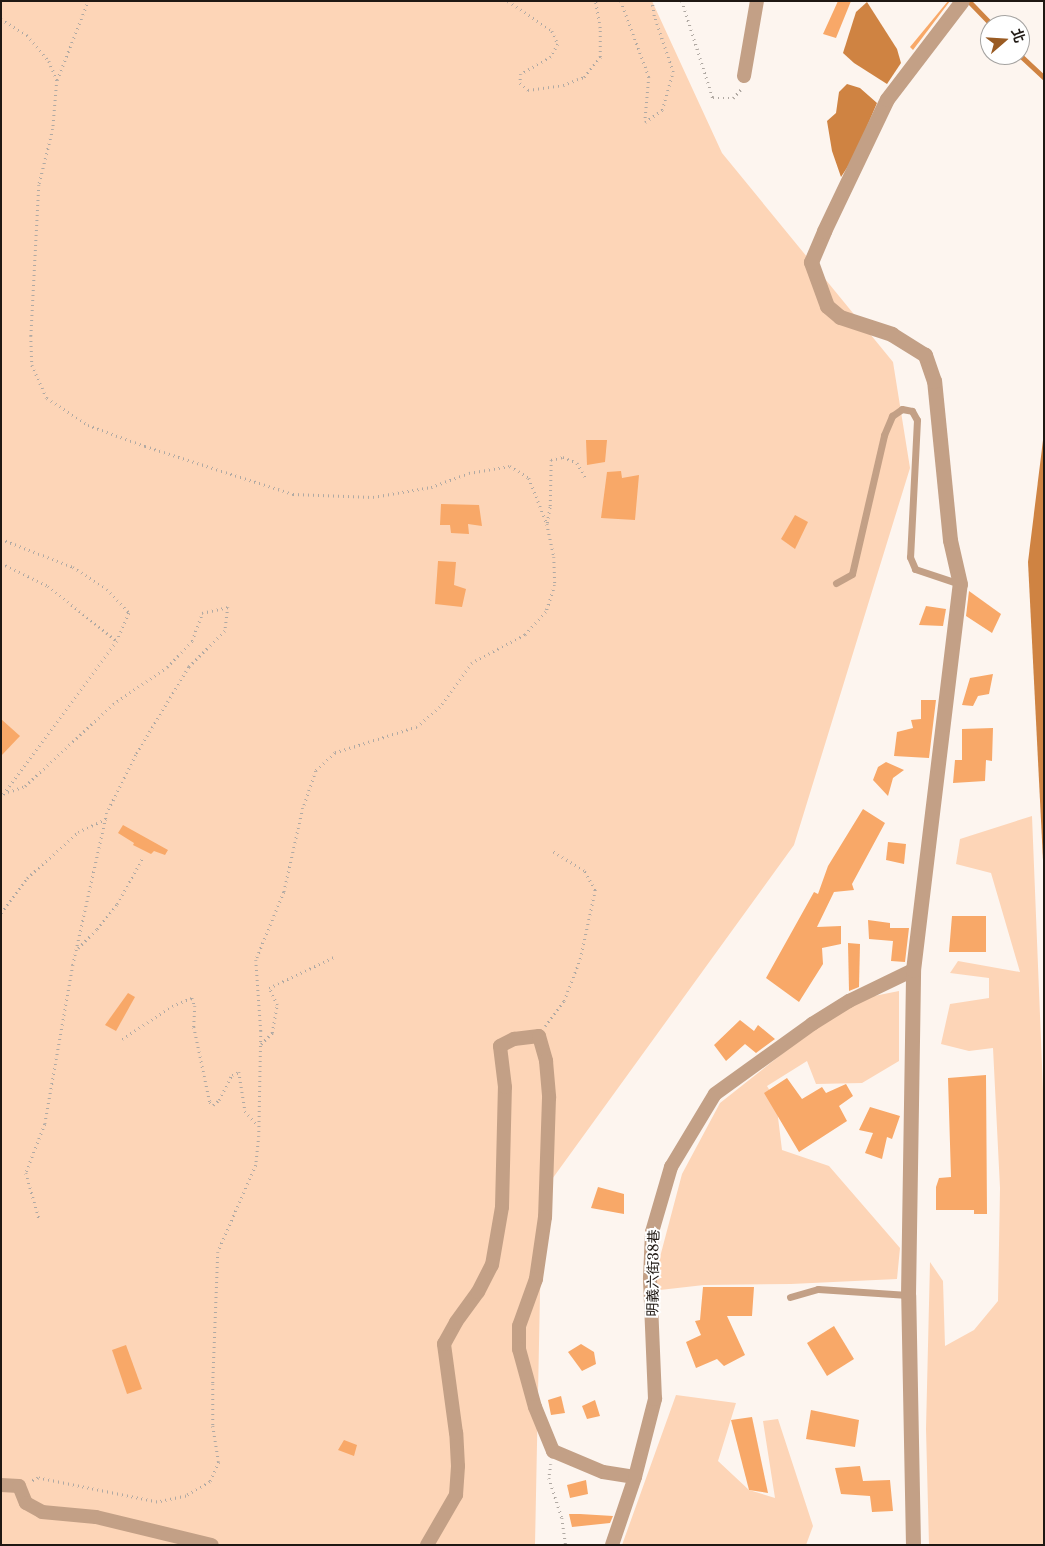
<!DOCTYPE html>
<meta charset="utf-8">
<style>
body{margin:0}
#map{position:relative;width:1045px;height:1546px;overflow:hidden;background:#fdf5ef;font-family:"Libre Baskerville","Noto Sans TC",serif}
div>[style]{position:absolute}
.green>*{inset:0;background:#fdd5b7}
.water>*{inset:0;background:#cf8342}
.stream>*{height:4.5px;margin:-2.25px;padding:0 2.25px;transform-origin:2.25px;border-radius:2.25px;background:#cf8342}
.building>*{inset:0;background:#f8a868}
.path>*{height:2.5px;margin-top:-1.25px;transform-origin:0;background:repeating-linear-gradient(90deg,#b0a9a3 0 1px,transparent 0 5px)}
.service>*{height:7px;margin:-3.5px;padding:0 3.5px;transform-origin:3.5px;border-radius:3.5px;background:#c3a086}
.minor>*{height:14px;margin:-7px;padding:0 7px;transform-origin:7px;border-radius:7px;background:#c3a086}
.tertiary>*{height:15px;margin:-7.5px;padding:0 7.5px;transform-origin:7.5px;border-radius:7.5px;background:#c3a086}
span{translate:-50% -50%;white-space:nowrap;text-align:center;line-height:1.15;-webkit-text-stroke:4px #fff;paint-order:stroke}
.street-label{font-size:14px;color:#1f1813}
.frame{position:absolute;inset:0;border:2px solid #1f1813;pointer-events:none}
.north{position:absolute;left:980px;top:15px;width:50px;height:50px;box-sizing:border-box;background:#fff;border:1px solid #a5a3a1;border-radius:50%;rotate:71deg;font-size:14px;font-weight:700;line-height:20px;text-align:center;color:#1f1813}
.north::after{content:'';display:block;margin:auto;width:18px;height:22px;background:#9a5b23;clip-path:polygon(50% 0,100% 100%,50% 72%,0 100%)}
</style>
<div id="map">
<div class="green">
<i style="clip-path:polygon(1px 1px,652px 1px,722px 153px,893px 362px,910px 468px,794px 845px,542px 1193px,535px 1545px,1px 1545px)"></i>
<i style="clip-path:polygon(1032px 816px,1044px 1115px,1044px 1545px,929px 1545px,926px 1429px,930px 1262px,943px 1281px,945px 1346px,974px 1330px,998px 1301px,1000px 1188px,993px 1048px,969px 1051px,941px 1044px,950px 1004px,989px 998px,989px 978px,950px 973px,958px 961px,1020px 972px,991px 873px,956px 864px,960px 839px)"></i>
<i style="clip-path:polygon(899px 991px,899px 1061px,862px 1083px,816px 1084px,807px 1061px,767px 1086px,776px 1101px,782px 1150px,829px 1166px,900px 1248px,897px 1279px,791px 1284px,704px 1285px,651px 1291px,682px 1174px,720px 1103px,849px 1001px)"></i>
<i style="clip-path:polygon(676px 1395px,736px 1403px,718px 1461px,749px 1490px,775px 1498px,763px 1421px,778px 1419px,813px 1526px,806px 1545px,622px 1545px)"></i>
</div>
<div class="water">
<i style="clip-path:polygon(867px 2px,897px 49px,901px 63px,887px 84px,854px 63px,843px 53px,856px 12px)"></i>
<i style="clip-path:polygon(847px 84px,860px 88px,877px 103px,854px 157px,841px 177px,832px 151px,827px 121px,836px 113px,839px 92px)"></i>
<i style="clip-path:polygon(1044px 432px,1044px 880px,1028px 562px)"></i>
</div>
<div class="stream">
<i style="left:969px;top:1px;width:33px;rotate:46deg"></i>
<i style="left:1020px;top:55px;width:33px;rotate:43deg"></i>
</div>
<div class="building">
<i style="clip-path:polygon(838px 1px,851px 1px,836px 38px,823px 34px)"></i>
<i style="clip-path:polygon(948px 1px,950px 1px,913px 50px,910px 47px)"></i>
<i style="clip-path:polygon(586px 440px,607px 440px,605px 462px,587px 465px)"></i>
<i style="clip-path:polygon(621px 471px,622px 478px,639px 475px,635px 520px,601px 518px,607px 472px)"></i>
<i style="clip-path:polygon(441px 504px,479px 505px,482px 526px,468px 524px,469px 534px,451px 533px,450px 525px,440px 525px)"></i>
<i style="clip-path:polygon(795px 515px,808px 522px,795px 549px,781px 539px)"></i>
<i style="clip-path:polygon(438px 561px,456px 562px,454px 585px,466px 589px,462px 607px,435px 604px)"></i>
<i style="clip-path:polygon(969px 591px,1001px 614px,992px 633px,966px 616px)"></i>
<i style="clip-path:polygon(926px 606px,946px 609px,943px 626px,919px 625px)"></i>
<i style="clip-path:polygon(993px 674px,989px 694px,978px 696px,973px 706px,962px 705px,970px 678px)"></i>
<i style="clip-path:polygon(921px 700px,936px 700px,929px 758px,894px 756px,897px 732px,913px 728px,911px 720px,921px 719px)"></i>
<i style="clip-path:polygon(1px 719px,20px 736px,1px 756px)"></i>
<i style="clip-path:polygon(993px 728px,992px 761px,986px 760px,985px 781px,953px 783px,955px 760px,962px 760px,962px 729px)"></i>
<i style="clip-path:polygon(886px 762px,904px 770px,893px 778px,888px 796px,873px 780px,878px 767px)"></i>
<i style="clip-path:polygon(863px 809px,885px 823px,852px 884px,854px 890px,834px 892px,817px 927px,841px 926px,841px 944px,822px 948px,823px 964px,799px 1002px,766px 978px,814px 892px,818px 894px,828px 866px)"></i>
<i style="clip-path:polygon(123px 825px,168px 850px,165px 855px,154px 851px,151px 854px,133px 845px,134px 843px,118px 833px)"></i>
<i style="clip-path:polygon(888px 842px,906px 844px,904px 864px,886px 860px)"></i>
<i style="clip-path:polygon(952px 916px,986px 916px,986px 952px,949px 952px)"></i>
<i style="clip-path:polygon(868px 920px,890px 923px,890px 928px,909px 928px,905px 962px,891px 961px,893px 941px,869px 939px)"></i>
<i style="clip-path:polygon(848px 943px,860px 944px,859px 987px,849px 991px)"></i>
<i style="clip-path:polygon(128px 993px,135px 997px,116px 1031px,105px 1025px)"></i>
<i style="clip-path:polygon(740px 1020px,754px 1031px,758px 1025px,775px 1039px,756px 1053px,745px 1044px,726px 1061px,714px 1045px)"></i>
<i style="clip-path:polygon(986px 1075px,987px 1214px,974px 1214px,974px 1210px,936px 1210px,936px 1187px,939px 1178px,951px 1177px,948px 1078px)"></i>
<i style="clip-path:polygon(787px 1078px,802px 1099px,822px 1087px,826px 1093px,846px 1084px,853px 1096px,839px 1106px,847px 1121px,799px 1152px,764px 1093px)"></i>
<i style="clip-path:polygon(870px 1107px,900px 1116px,892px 1139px,887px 1137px,882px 1159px,865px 1153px,873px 1133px,859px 1130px)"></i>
<i style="clip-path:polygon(598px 1187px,624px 1194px,624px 1214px,591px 1208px)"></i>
<i style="clip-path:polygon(703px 1287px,754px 1287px,752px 1316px,727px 1316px,745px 1355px,724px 1366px,717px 1359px,696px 1368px,686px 1342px,701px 1335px,695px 1321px,700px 1320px)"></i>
<i style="clip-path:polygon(834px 1326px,854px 1359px,827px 1376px,807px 1343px)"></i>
<i style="clip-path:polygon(581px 1344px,594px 1352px,596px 1364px,582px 1371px,568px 1352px)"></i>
<i style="clip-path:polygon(126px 1345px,142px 1389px,127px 1394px,112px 1350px)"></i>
<i style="clip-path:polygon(561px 1396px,565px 1413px,551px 1415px,548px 1400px)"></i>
<i style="clip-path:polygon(595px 1400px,600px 1416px,587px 1419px,582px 1406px)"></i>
<i style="clip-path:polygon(811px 1410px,859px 1420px,855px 1447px,806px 1439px)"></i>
<i style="clip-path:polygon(752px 1417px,768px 1493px,749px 1490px,731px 1420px)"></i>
<i style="clip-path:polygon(344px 1440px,357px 1445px,354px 1456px,338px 1450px)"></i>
<i style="clip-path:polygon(860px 1466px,863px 1481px,890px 1480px,893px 1511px,872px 1512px,870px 1496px,841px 1494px,835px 1468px)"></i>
<i style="clip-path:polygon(586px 1480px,588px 1494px,570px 1498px,567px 1485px)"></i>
<i style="clip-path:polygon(569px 1514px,580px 1514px,613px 1516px,610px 1523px,572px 1527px)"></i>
</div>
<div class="path">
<i style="left:508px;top:1px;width:53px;rotate:34.3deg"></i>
<i style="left:552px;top:31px;width:14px;rotate:65deg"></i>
<i style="left:558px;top:44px;width:15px;rotate:118deg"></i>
<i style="left:551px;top:57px;width:34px;rotate:150deg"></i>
<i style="left:521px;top:74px;width:9px;rotate:96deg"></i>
<i style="left:520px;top:83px;width:11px;rotate:41deg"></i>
<i style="left:528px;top:90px;width:35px;rotate:-8deg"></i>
<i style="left:563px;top:85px;width:22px;rotate:-21deg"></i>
<i style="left:584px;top:77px;width:26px;rotate:-51deg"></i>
<i style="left:600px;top:57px;width:29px;rotate:-90deg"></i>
<i style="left:600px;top:28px;width:27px;rotate:-100deg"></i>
<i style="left:621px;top:1px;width:81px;rotate:69.8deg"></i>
<i style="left:649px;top:77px;width:45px;rotate:95.1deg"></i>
<i style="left:645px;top:122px;width:21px;rotate:-35deg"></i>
<i style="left:662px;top:110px;width:40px;rotate:-74deg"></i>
<i style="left:673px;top:72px;width:59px;rotate:-108.7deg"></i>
<i style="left:654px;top:16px;width:15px;rotate:-98deg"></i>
<i style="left:682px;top:1px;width:102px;rotate:72.3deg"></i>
<i style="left:713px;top:98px;width:20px"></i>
<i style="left:733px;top:98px;width:13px;rotate:-48deg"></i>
<i style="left:1px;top:19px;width:31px;rotate:32deg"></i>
<i style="left:27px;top:35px;width:34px;rotate:50deg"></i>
<i style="left:49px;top:61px;width:21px;rotate:67deg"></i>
<i style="left:57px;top:80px;width:49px;rotate:94.7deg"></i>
<i style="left:53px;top:129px;width:58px;rotate:104deg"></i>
<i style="left:39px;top:185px;width:151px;rotate:93deg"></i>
<i style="left:31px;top:336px;width:29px;rotate:88deg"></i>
<i style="left:32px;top:365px;width:36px;rotate:66deg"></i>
<i style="left:47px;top:398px;width:49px;rotate:33.4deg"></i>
<i style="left:88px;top:425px;width:61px;rotate:20.2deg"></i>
<i style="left:145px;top:446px;width:156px;rotate:18deg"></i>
<i style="left:293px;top:494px;width:80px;rotate:2.1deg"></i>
<i style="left:373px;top:497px;width:59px;rotate:-9.8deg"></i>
<i style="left:431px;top:487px;width:40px;rotate:-20.2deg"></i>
<i style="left:469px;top:473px;width:42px;rotate:-9.7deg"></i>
<i style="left:510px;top:466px;width:22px;rotate:32deg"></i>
<i style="left:529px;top:478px;width:49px;rotate:68.6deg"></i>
<i style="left:547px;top:524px;width:34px;rotate:78deg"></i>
<i style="left:554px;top:557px;width:28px;rotate:88deg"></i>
<i style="left:555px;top:585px;width:28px;rotate:108deg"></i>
<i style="left:546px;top:612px;width:31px;rotate:132deg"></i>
<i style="left:525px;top:635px;width:60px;rotate:152.2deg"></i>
<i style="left:472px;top:663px;width:54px;rotate:126deg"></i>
<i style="left:440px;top:707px;width:30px;rotate:139deg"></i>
<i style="left:417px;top:727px;width:86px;rotate:162.4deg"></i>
<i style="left:335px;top:753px;width:26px;rotate:137deg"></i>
<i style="left:316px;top:771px;width:39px;rotate:109deg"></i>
<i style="left:303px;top:808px;width:86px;rotate:102.7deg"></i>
<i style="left:284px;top:892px;width:74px;rotate:112.4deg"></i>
<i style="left:256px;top:960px;width:71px;rotate:86deg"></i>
<i style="left:261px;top:1031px;width:105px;rotate:91.1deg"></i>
<i style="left:259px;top:1136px;width:29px;rotate:96deg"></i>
<i style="left:256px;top:1165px;width:95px;rotate:113.6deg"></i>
<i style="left:218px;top:1252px;width:132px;rotate:92.2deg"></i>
<i style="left:213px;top:1384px;width:42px;rotate:90deg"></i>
<i style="left:213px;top:1426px;width:36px;rotate:81deg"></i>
<i style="left:219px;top:1462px;width:22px;rotate:114deg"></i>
<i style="left:210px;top:1482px;width:28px;rotate:150deg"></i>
<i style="left:186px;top:1496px;width:30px;rotate:168deg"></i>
<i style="left:157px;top:1502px;width:121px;rotate:-168.6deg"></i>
<i style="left:38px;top:1478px;width:7px;rotate:153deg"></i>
<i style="left:57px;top:80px;width:85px;rotate:-68.6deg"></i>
<i style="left:547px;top:523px;width:17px;rotate:-80deg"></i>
<i style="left:550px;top:506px;width:46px;rotate:-88.8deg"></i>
<i style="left:551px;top:460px;width:12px;rotate:-14deg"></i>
<i style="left:563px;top:457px;width:15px;rotate:23deg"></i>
<i style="left:577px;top:463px;width:17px;rotate:59deg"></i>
<i style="left:1px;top:539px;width:77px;rotate:21.3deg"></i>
<i style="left:73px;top:567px;width:40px;rotate:32.9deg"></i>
<i style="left:107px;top:589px;width:33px;rotate:47deg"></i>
<i style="left:129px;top:613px;width:30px;rotate:113deg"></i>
<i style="left:117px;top:641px;width:195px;rotate:126.5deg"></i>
<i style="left:1px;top:563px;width:52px;rotate:26.1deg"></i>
<i style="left:48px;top:586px;width:88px;rotate:38.6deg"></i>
<i style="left:8px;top:792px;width:18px;rotate:-19deg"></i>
<i style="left:25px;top:786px;width:120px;rotate:-43deg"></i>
<i style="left:113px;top:704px;width:65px;rotate:-34.4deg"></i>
<i style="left:167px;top:667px;width:36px;rotate:-46deg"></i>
<i style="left:192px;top:641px;width:30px;rotate:-70deg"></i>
<i style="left:202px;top:613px;width:27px;rotate:-13deg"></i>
<i style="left:228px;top:607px;width:24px;rotate:97deg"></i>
<i style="left:225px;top:631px;width:51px;rotate:135deg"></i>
<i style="left:189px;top:667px;width:103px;rotate:121.1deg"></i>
<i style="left:136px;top:755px;width:65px;rotate:116.6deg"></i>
<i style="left:107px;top:813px;width:156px;rotate:102.6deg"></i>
<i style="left:73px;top:965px;width:161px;rotate:100deg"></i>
<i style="left:45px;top:1124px;width:53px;rotate:111.2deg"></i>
<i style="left:26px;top:1173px;width:47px;rotate:73.9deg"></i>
<i style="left:1px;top:913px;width:44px;rotate:-53.4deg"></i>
<i style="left:27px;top:878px;width:69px;rotate:-42deg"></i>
<i style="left:78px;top:832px;width:31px;rotate:-25deg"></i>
<i style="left:78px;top:948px;width:27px;rotate:-45deg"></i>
<i style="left:97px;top:929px;width:32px;rotate:-51deg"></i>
<i style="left:117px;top:904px;width:54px;rotate:-61deg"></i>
<i style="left:545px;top:1026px;width:31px;rotate:-53deg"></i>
<i style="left:564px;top:1001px;width:45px;rotate:-69.1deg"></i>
<i style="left:580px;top:959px;width:71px;rotate:-77.7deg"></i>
<i style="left:595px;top:890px;width:22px;rotate:-120deg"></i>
<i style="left:584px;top:871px;width:38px;rotate:-148deg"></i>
<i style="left:122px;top:1039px;width:60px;rotate:-33.4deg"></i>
<i style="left:172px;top:1006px;width:22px;rotate:-22deg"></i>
<i style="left:192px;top:998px;width:9px;rotate:69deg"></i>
<i style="left:195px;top:1006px;width:21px;rotate:93deg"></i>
<i style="left:194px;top:1027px;width:77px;rotate:78deg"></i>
<i style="left:210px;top:1102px;width:4px;rotate:45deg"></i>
<i style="left:213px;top:1105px;width:8px;rotate:-40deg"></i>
<i style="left:219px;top:1100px;width:28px;rotate:-63deg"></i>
<i style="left:232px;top:1075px;width:8px;rotate:-23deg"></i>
<i style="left:239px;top:1072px;width:39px;rotate:81deg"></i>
<i style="left:245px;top:1111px;width:20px;rotate:49deg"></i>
<i style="left:261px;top:1044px;width:16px;rotate:-45deg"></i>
<i style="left:272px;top:1033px;width:28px;rotate:-80deg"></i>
<i style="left:277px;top:1005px;width:19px;rotate:-115deg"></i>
<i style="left:269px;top:988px;width:74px;rotate:-25.5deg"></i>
<i style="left:551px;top:1464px;width:14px;rotate:98deg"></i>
<i style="left:549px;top:1478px;width:42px;rotate:72deg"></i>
<i style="left:562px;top:1518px;width:27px;rotate:82deg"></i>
</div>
<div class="service">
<i style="left:836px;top:583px;width:18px;rotate:-29deg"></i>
<i style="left:852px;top:574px;width:143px;rotate:-77deg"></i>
<i style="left:884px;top:435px;width:21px;rotate:-67deg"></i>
<i style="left:892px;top:416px;width:12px;rotate:-35deg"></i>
<i style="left:902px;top:409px;width:10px;rotate:11deg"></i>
<i style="left:912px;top:411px;width:10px;rotate:61deg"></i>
<i style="left:917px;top:420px;width:137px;rotate:92.9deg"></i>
<i style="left:910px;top:557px;width:13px;rotate:67deg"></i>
<i style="left:915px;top:569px;width:47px;rotate:18.4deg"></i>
<i style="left:790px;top:1297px;width:29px;rotate:-16deg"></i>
<i style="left:818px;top:1289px;width:90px;rotate:3.8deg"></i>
</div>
<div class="minor">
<i style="left:744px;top:76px;width:76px;rotate:-80.2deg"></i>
<i style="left:1px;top:1485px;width:18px;rotate:3deg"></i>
<i style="left:19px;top:1486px;width:18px;rotate:68deg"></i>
<i style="left:26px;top:1503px;width:18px;rotate:29deg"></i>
<i style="left:42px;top:1512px;width:54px;rotate:5.3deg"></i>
<i style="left:96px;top:1517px;width:119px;rotate:13.6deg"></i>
<i style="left:427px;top:1545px;width:58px;rotate:-59.9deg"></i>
<i style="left:456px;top:1495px;width:29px;rotate:-86deg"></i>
<i style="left:458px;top:1466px;width:33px;rotate:-93deg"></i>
<i style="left:456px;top:1433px;width:90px;rotate:-97.7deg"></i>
<i style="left:444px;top:1344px;width:25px;rotate:-61deg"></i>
<i style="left:456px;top:1322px;width:37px;rotate:-54deg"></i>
<i style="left:478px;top:1292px;width:30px;rotate:-63deg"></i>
<i style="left:492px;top:1265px;width:59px;rotate:-80.2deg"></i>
<i style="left:502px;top:1207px;width:120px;rotate:-88.6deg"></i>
<i style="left:505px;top:1087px;width:41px;rotate:-97deg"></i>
<i style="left:500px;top:1046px;width:16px;rotate:-27deg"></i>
<i style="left:514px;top:1039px;width:25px;rotate:-7deg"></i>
<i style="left:539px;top:1036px;width:26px;rotate:74deg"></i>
<i style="left:546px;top:1061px;width:37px;rotate:85deg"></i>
<i style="left:549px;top:1098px;width:119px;rotate:91.9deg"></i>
<i style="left:545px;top:1217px;width:63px;rotate:98.3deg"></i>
<i style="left:536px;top:1279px;width:50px;rotate:109.9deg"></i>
<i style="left:519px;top:1326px;width:23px;rotate:90deg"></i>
<i style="left:519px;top:1349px;width:60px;rotate:74.6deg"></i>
<i style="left:535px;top:1407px;width:48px;rotate:67.8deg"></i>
<i style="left:553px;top:1451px;width:54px;rotate:22.8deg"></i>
<i style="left:603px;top:1472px;width:32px;rotate:9deg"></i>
<i style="left:612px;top:1545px;width:72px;rotate:-71.3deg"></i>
<i style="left:635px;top:1477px;width:81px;rotate:-75.6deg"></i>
<i style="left:655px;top:1399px;width:121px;rotate:-92.4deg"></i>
<i style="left:650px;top:1278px;width:46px;rotate:-87.5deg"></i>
<i style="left:652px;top:1232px;width:68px;rotate:-73.7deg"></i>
<i style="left:671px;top:1167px;width:85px;rotate:-58.9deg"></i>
<i style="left:715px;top:1094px;width:120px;rotate:-35.8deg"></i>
<i style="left:812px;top:1024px;width:44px;rotate:-31.9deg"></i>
<i style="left:849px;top:1001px;width:71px;rotate:-25.8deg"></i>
</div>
<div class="tertiary">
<i style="left:913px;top:1545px;width:250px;rotate:-91.1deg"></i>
<i style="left:908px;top:1295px;width:325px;rotate:-89.1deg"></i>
<i style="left:913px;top:970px;width:389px;rotate:-83.1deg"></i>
<i style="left:960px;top:584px;width:45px;rotate:-102.8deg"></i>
<i style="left:950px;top:540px;width:160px;rotate:-95.7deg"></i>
<i style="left:934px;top:381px;width:28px;rotate:-109deg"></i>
<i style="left:925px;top:355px;width:39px;rotate:-148deg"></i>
<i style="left:892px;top:334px;width:55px;rotate:-161.9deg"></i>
<i style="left:840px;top:317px;width:17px;rotate:-140deg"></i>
<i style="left:827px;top:306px;width:47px;rotate:-110deg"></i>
<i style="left:811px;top:262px;width:34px;rotate:-67deg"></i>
<i style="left:824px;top:231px;width:146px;rotate:-64.5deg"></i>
<i style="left:887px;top:99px;width:123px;rotate:-52.6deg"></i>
</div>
<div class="street-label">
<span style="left:653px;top:1273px;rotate:-89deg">明義六街38巷</span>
</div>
<div class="frame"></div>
<div class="north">北</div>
</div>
